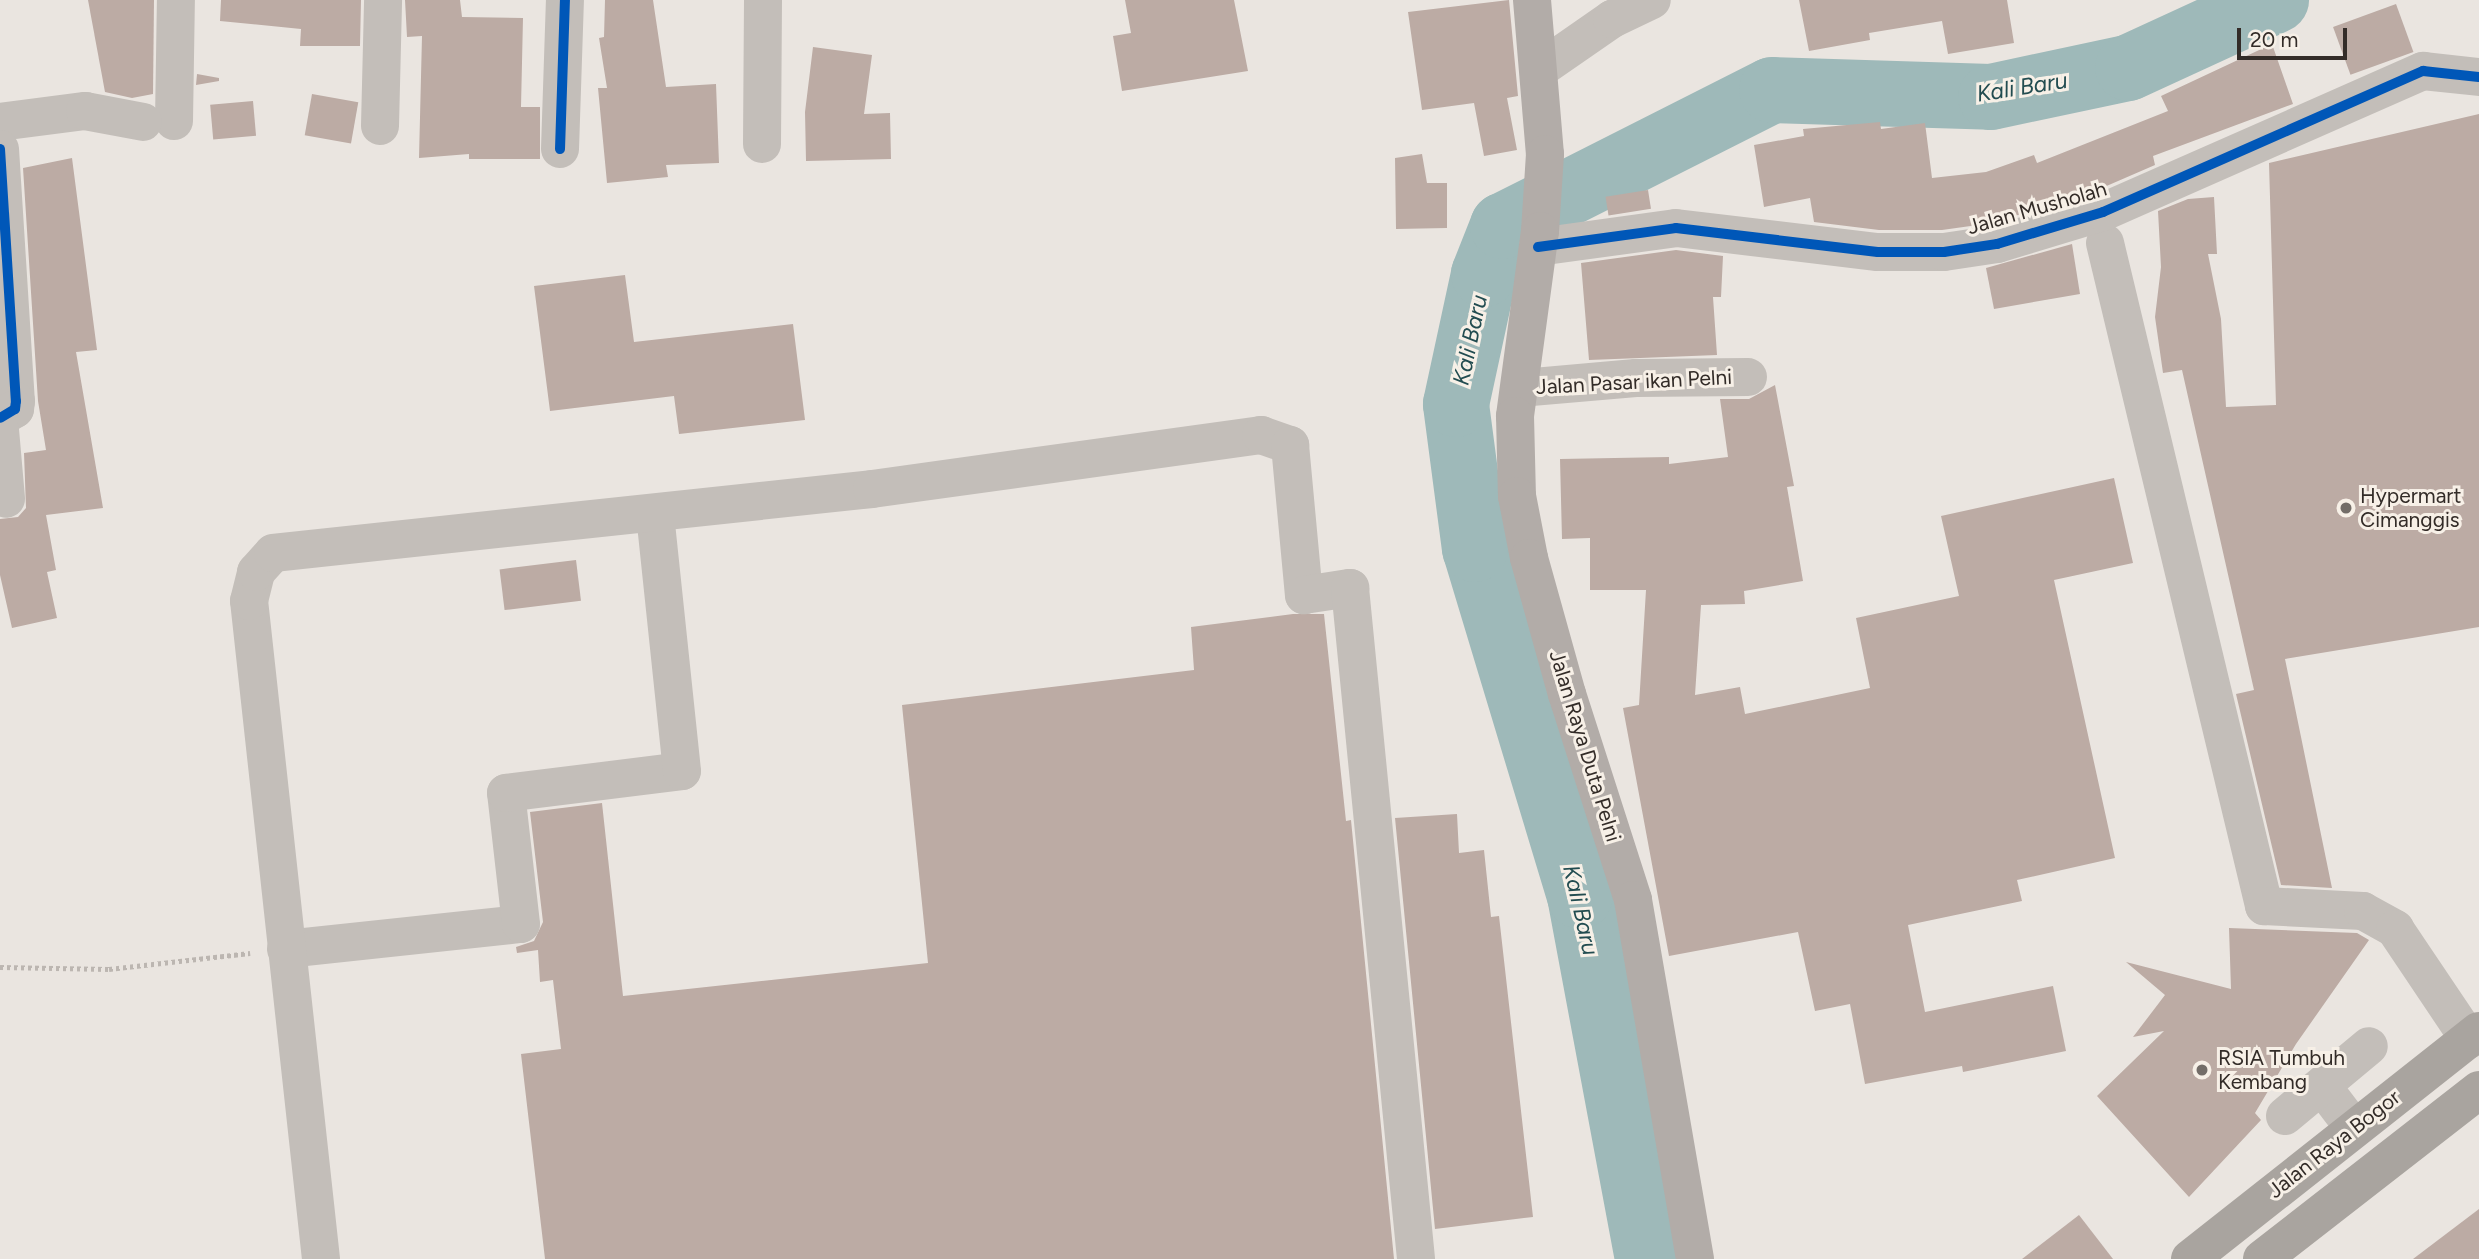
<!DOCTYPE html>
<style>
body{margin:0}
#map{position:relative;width:2479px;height:1259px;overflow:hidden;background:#eae5e0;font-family:Figtree,sans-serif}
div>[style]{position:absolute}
.river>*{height:66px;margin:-33px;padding:0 33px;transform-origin:33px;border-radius:33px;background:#9eb9b9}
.building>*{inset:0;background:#bcaba4;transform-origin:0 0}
.path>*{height:4.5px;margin-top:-2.25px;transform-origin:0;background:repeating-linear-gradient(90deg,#bcb6b1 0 3.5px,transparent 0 7px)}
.minor>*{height:38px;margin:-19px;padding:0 19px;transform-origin:19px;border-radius:19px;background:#c3beb9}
.major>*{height:38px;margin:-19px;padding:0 19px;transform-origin:19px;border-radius:19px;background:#b2aca8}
.highway>*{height:38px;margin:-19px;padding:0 19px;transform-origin:19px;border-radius:19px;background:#a9a49f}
.cycleway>*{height:10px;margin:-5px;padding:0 5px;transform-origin:5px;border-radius:5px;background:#0057b8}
.dots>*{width:19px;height:19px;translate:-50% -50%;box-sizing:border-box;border:4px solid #f7f0e7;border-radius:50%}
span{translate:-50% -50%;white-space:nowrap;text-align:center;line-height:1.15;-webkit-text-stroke:6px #f7f0e7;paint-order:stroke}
.street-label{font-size:21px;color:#332c28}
.poi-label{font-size:21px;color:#332c28}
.left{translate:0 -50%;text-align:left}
.water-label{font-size:23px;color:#224c50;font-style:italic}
.scale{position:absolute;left:2237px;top:28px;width:110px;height:32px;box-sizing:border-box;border:4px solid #332c28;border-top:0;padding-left:9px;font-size:21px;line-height:24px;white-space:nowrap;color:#332c28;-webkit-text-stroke:5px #f7f0e7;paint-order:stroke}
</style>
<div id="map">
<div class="river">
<i style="left:1648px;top:1259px;width:369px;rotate:-100.6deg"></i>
<i style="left:1580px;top:896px;width:363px;rotate:-106.8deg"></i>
<i style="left:1475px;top:549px;width:146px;rotate:-97.5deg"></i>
<i style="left:1456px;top:404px;width:133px;rotate:-77.8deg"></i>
<i style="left:1484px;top:274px;width:52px;rotate:-68.4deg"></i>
<i style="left:1503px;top:226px;width:301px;rotate:-26.8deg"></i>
<i style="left:1772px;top:90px;width:219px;rotate:1.8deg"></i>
<i style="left:1991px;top:97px;width:140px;rotate:-12deg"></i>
<i style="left:2128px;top:68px;width:163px;rotate:-24.7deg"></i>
</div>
<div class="building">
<i style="clip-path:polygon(88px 0,154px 0,153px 94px,132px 98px,105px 92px)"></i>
<i style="clip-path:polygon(221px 0,361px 0,360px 46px,300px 46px,301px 29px,220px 21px)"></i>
<i style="clip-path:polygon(405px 0,460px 0,462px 17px,523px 18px,521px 107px,540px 107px,540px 159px,469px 159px,469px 154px,419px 158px,422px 36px,407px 37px)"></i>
<i style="clip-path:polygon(605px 0,653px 0,666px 87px,716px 84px,719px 163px,666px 165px,668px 177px,607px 183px,598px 88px,607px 88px,599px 38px,604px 37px)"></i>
<i style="clip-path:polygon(1125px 0,1234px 0,1248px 71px,1122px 91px,1113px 36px,1131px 33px)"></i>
<i style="clip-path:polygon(1509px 0,1518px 96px,1507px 98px,1517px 150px,1484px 156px,1474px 103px,1422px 110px,1408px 12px)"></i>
<i style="clip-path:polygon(1799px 0,2007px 0,2014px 43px,1948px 54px,1942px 21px,1869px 33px,1870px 40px,1809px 51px)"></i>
<i style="left:2396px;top:4px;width:51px;height:67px;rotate:70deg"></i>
<i style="clip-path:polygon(2272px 44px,2293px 104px,2153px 156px,2155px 165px,2095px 191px,1992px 223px,1942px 230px,1879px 230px,1814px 222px,1810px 198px,1764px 207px,1754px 145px,1804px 136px,1803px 129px,1880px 122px,1881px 129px,1925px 123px,1932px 178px,1986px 172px,2034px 155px,2037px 163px,2168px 111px,2161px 96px)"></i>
<i style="clip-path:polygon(813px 47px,872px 55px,864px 114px,890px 113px,891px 159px,806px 161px,805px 112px)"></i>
<i style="clip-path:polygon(197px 74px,219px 78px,219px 81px,196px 85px)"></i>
<i style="left:312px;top:94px;width:47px;height:42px;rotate:10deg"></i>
<i style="left:253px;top:101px;width:35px;height:43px;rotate:85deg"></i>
<i style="clip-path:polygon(2479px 114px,2479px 627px,2285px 659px,2332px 888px,2281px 885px,2236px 694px,2254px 690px,2182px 370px,2163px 373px,2155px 317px,2161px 267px,2158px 211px,2188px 199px,2214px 197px,2217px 254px,2208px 254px,2221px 319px,2226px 407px,2276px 405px,2269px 163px)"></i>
<i style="clip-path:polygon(1422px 154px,1427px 183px,1447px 183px,1447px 228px,1396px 229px,1395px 158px)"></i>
<i style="clip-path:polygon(72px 158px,97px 350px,76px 352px,103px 508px,46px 515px,56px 570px,47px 572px,57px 618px,12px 628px,0 575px,0 519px,18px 517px,26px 508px,24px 453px,46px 450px,38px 401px,23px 168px)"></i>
<i style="left:1648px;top:190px;width:19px;height:43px;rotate:81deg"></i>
<i style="clip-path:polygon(2072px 244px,2080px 294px,1994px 309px,1986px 268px)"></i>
<i style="clip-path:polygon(1676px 250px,1723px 256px,1721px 297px,1713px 297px,1717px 355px,1589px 360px,1581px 263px)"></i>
<i style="clip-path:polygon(625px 275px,634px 342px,793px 324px,805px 420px,679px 434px,674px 396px,550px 411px,534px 286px)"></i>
<i style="clip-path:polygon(1775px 385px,1794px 486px,1787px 487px,1803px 581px,1744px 591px,1745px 604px,1701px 605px,1695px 695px,1740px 687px,1745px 714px,1870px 688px,1856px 618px,1959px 596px,1941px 516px,2114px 478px,2133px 563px,2054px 580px,2115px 858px,2017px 880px,2022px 901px,1908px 925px,1925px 1012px,2053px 986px,2066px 1051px,1963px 1072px,1962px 1066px,1865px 1084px,1850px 1004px,1815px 1011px,1798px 932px,1669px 956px,1623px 708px,1639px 705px,1646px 590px,1590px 590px,1590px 538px,1562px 539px,1560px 459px,1669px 457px,1669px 464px,1728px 457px,1720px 399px,1749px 399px)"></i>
<i style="left:576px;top:560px;width:41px;height:77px;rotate:83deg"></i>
<i style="clip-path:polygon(1293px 614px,1324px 614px,1346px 821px,1351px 820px,1394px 1259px,545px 1259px,521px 1054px,561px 1049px,553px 980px,540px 982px,538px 950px,517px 953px,516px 947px,534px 941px,543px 922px,530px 812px,602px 803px,623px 996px,928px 963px,902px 705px,1194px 670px,1191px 627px)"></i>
<i style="clip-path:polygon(1457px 814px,1459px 853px,1484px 850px,1491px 917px,1499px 916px,1533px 1217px,1435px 1229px,1395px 818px)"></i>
<i style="clip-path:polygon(2229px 928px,2357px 933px,2369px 940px,2296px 1044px,2255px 1113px,2261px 1120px,2189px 1197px,2097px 1096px,2164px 1031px,2133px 1037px,2165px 995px,2126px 962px,2231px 989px)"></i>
<i style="clip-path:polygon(2479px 1209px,2479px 1259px,2413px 1259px)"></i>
<i style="clip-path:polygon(2079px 1215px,2113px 1259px,2022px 1259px)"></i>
</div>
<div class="path">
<i style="left:0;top:967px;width:109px;rotate:1.1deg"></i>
<i style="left:109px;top:969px;width:142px;rotate:-6.5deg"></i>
</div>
<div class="minor">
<i style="left:1540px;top:69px;width:88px;rotate:-34.8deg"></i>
<i style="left:1612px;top:19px;width:44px;rotate:-25.4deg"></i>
<i style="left:174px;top:121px;width:121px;rotate:-89.1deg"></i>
<i style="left:0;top:122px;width:86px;rotate:-7.4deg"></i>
<i style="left:85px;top:111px;width:59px;rotate:10.7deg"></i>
<i style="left:380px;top:126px;width:126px;rotate:-88.6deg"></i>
<i style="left:762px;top:144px;width:144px;rotate:-89.6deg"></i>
<i style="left:0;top:149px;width:253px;rotate:86.4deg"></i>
<i style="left:16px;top:401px;width:8px;rotate:97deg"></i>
<i style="left:15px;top:409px;width:17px;rotate:149deg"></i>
<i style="left:560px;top:149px;width:149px;rotate:-88.1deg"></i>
<i style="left:2105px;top:243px;width:682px;rotate:76.51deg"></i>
<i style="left:2264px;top:906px;width:99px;rotate:2.9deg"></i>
<i style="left:2363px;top:911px;width:37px;rotate:29deg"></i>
<i style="left:2395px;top:929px;width:133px;rotate:56.1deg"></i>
<i style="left:1538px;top:247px;width:139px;rotate:-7.8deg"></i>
<i style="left:1676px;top:228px;width:203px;rotate:6.8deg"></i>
<i style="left:1878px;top:252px;width:66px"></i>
<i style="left:1944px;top:252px;width:54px;rotate:-8.6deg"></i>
<i style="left:1997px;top:244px;width:111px;rotate:-16.8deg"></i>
<i style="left:2103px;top:212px;width:350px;rotate:-23.8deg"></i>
<i style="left:2423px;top:71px;width:56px;rotate:6.1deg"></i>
<i style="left:1521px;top:388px;width:115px;rotate:-5deg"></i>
<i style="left:1636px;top:378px;width:112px;rotate:-0.5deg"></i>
<i style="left:0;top:430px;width:69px;rotate:85deg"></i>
<i style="left:286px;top:949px;width:236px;rotate:-6.1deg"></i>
<i style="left:521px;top:924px;width:132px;rotate:-96.5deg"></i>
<i style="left:506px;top:793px;width:177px;rotate:-7.1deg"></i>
<i style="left:682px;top:771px;width:259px;rotate:-96deg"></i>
<i style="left:2322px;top:1086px;width:53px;rotate:52.7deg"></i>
<i style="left:2285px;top:1116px;width:109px;rotate:-39.8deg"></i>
<i style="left:321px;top:1259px;width:662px;rotate:-96.24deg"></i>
<i style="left:249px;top:601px;width:30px;rotate:-76deg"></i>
<i style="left:256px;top:572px;width:25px;rotate:-48deg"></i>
<i style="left:273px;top:553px;width:602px;rotate:-6.1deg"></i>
<i style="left:872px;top:489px;width:393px;rotate:-7.9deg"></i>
<i style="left:1261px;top:435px;width:31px;rotate:19deg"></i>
<i style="left:1290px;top:445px;width:151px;rotate:84.7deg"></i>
<i style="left:1304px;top:595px;width:47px;rotate:-8.7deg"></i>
<i style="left:1350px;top:588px;width:674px;rotate:84.38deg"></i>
</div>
<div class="major">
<i style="left:1532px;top:0;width:155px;rotate:85.2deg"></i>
<i style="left:1545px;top:154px;width:77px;rotate:93.7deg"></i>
<i style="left:1540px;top:231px;width:187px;rotate:97.7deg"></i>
<i style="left:1515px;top:416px;width:80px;rotate:88.6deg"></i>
<i style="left:1517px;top:496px;width:63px;rotate:79deg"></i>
<i style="left:1529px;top:558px;width:141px;rotate:74.4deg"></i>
<i style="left:1567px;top:694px;width:216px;rotate:72.2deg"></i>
<i style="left:1633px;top:900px;width:364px;rotate:80.2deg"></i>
</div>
<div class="highway">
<i style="left:2190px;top:1259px;width:368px;rotate:-38.3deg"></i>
<i style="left:2262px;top:1259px;width:275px;rotate:-37.9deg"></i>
</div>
<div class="cycleway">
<i style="left:0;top:149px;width:253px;rotate:86.4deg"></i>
<i style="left:16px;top:401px;width:8px;rotate:97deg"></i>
<i style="left:15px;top:409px;width:17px;rotate:149deg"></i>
<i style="left:560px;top:149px;width:149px;rotate:-88.1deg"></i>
<i style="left:1538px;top:247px;width:139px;rotate:-7.8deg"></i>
<i style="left:1676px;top:228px;width:203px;rotate:6.8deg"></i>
<i style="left:1878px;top:252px;width:66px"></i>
<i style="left:1944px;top:252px;width:54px;rotate:-8.6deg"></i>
<i style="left:1997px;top:244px;width:111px;rotate:-16.8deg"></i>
<i style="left:2103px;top:212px;width:350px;rotate:-23.8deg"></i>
<i style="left:2423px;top:71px;width:56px;rotate:6.1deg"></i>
</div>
<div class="dots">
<i style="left:2346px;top:508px;background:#736d68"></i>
<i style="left:2202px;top:1070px;background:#736d68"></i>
</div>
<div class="street-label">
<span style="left:2037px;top:208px;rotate:-16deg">Jalan Musholah</span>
<span style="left:1634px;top:382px;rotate:-3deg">Jalan Pasar ikan Pelni</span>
<span style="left:1585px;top:746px;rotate:73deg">Jalan Raya Duta Pelni</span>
<span style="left:2334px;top:1144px;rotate:-38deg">Jalan Raya Bogor</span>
</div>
<div class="poi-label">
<span class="left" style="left:2360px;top:508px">Hypermart<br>Cimanggis</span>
<span class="left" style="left:2218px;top:1070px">RSIA Tumbuh<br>Kembang</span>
</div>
<div class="water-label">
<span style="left:2022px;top:87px;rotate:-9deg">Kali Baru</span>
<span style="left:1470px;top:340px;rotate:-78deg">Kali Baru</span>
<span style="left:1581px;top:910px;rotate:77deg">Kali Baru</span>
</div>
<div class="scale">20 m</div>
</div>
